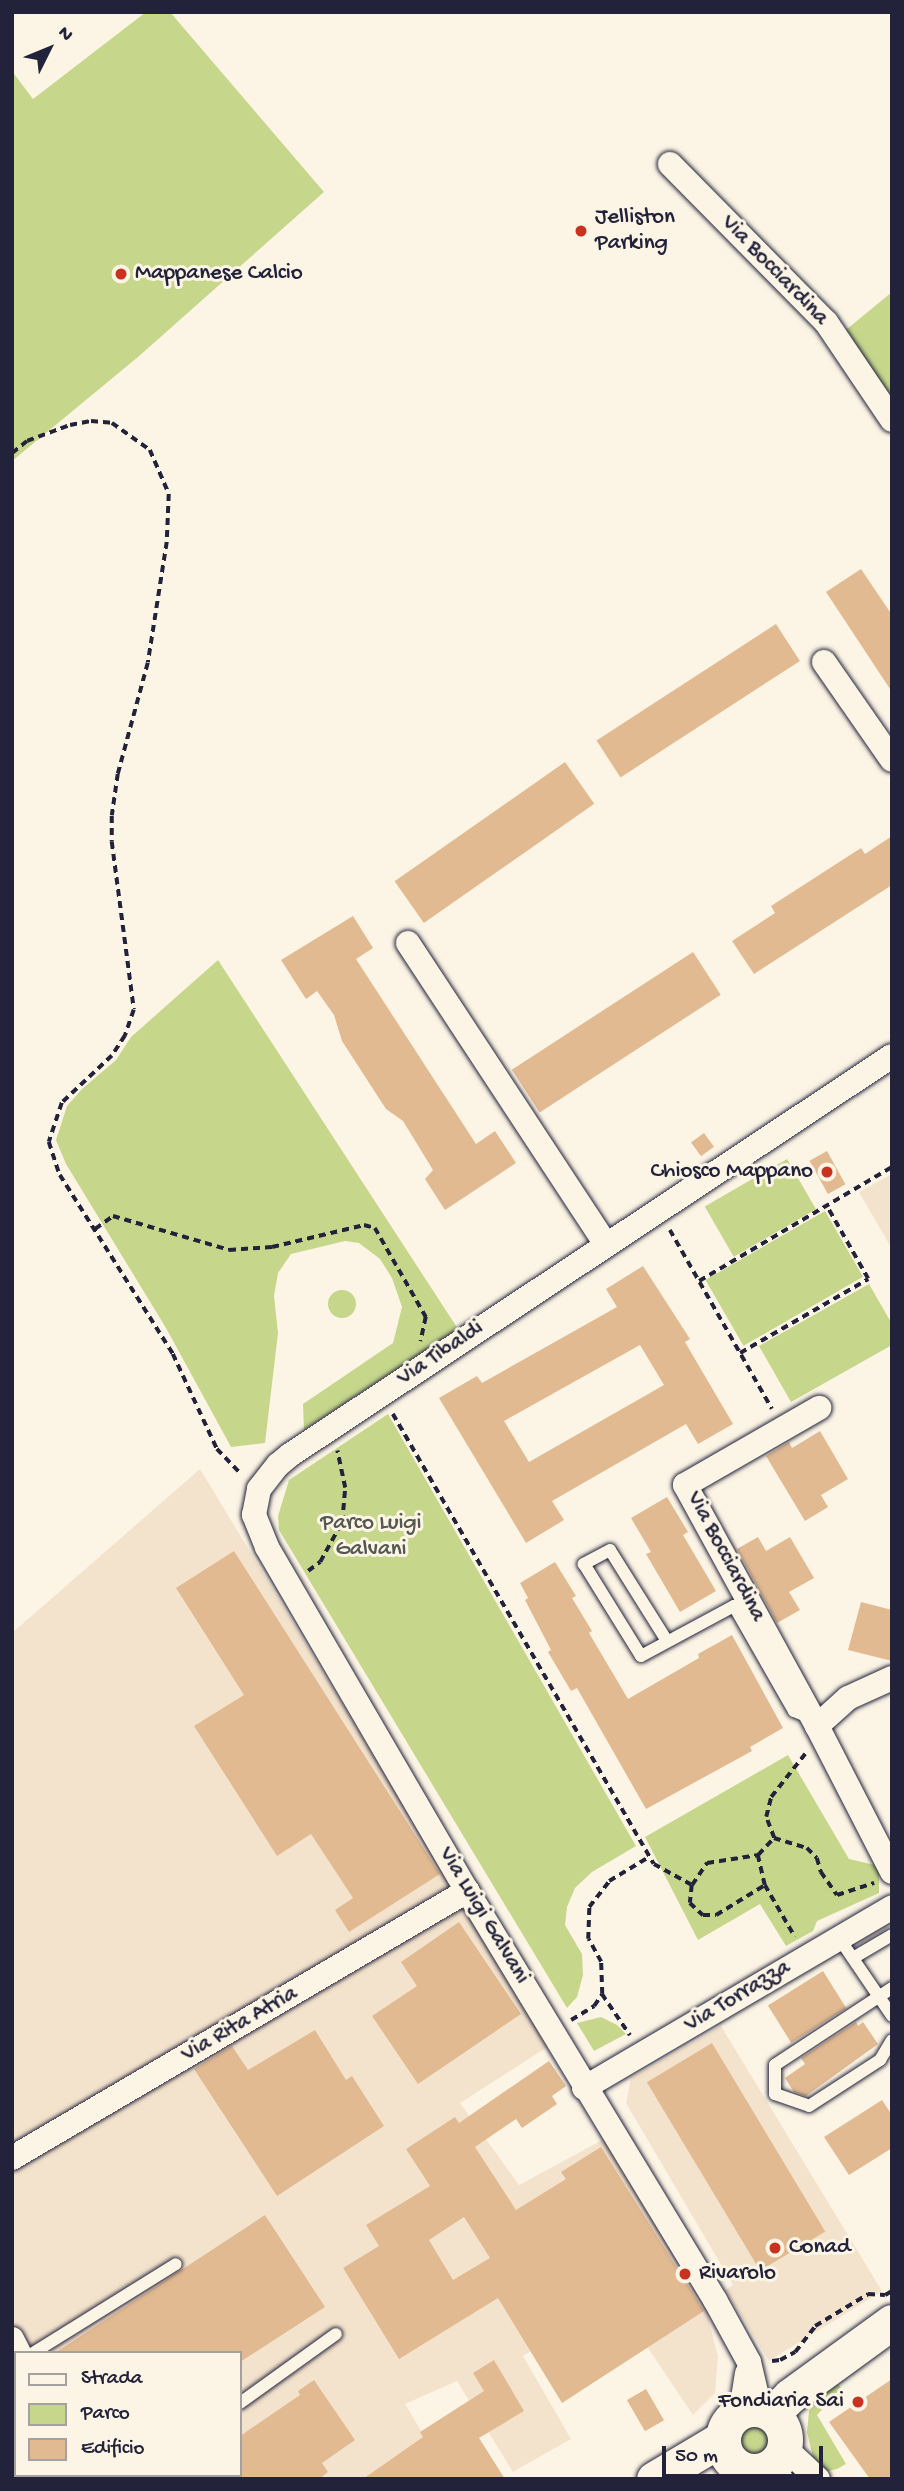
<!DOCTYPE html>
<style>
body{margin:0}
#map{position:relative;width:904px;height:2491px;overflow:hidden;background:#fcf5e5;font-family:"Gochi Hand",sans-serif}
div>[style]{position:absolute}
.built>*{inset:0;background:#f4e3cc}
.green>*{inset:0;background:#c6d78c;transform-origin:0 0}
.round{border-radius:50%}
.building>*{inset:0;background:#e2ba92;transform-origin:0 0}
.path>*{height:3.5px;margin-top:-1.75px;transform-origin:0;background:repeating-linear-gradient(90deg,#22223b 0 7px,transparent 0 12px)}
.roads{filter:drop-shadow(0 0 2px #22223b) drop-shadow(0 0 2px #22223b)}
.lane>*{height:12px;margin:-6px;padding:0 6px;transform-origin:6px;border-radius:6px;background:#fcf5e5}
.street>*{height:24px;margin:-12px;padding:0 12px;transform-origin:12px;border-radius:12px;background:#fcf5e5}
.secondary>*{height:35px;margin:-17.5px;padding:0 17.5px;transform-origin:17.5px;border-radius:17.5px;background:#fcf5e5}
.secondary>.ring{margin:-17.5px;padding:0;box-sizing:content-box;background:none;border:35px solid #fcf5e5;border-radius:50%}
.dots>*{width:19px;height:19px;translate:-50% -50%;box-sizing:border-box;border:4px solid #fcf5e5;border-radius:50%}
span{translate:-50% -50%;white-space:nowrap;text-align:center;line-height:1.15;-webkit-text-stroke:6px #fcf5e5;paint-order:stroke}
.poi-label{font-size:23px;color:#22223b}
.left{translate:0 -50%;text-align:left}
.right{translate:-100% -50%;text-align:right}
.street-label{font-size:23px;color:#22223b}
.park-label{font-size:23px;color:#535853}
.frame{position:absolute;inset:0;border:14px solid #22223b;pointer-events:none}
.legend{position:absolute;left:14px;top:2351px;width:228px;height:126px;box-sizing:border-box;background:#fcf5e5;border:2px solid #a5a1a1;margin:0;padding:9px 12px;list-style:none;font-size:21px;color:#22223b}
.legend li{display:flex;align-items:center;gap:14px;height:35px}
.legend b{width:35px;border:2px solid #a5a1a1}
.north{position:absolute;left:14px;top:14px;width:70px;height:70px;-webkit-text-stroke:5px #fcf5e5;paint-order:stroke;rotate:47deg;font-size:19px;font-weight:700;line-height:28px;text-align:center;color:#22223b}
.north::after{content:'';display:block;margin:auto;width:24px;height:32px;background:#22223b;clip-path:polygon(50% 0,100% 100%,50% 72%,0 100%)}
.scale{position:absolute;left:662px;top:2446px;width:161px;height:32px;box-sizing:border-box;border:4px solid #22223b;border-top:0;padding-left:9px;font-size:21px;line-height:24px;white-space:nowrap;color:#22223b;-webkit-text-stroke:5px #fcf5e5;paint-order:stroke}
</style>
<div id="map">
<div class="built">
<i style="clip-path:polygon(892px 1174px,892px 1249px,859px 1192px)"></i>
<i style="clip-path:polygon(evenodd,200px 1469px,549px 2046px,460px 2103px,519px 2185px,606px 2138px,702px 2295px,718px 2356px,715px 2393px,693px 2415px,615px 2299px,523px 2356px,571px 2439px,513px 2472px,457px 2381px,405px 2404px,450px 2479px,12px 2479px,12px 1633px,200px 1469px,16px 2353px,240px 2353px,240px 2475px,16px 2475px,16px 2353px)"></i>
<i style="clip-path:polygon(721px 2026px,882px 2291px,769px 2361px,726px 2290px,733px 2285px,626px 2103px,631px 2078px)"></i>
</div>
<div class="green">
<i style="clip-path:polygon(146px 12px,170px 12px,324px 192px,138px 357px,12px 461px,12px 71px,33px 99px)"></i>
<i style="clip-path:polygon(892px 292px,892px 406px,841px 334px)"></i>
<i style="clip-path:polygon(218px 960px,458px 1329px,304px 1430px,303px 1404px,393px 1343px,402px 1307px,392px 1278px,380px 1259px,359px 1243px,345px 1241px,291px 1254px,278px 1273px,274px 1296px,278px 1333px,265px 1443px,231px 1447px,166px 1328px,66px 1164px,56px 1140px,67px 1106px,82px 1089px,116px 1060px,131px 1037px)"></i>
<i style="left:787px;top:1159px;width:58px;height:95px;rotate:60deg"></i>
<i style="left:825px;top:1211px;width:76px;height:138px;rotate:60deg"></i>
<i style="clip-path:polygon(869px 1284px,892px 1324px,892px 1345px,791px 1402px,759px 1346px)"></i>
<i class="round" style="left:328px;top:1290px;width:28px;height:28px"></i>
<i style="clip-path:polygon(388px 1414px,636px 1846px,592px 1872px,575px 1888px,567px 1907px,565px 1925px,582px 1954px,583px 1975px,577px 1997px,567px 2008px,279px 1530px,278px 1516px,289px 1480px)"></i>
<i style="clip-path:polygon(788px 1755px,849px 1859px,875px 1865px,879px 1873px,879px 1893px,817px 1921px,813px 1931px,786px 1946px,760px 1904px,698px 1940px,645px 1837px)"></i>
<i style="clip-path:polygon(601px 2017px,617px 2025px,626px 2034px,594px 2051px,577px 2023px)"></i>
<i style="clip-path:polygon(835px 2380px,841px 2388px,817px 2415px,846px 2464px,837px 2469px,824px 2472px,813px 2457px,807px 2432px,809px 2411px)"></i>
<i class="round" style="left:738px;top:2423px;width:34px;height:34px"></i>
</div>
<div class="building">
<i style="clip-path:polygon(861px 569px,892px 615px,892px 692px,826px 592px)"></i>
<i style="left:776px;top:624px;width:44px;height:214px;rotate:57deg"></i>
<i style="left:565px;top:762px;width:51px;height:208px;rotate:55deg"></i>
<i style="clip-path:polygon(892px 836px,892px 885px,754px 974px,732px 941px,775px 913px,771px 906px,861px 848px,865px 854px)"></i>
<i style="clip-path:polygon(353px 916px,373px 948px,356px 959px,476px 1144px,495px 1131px,516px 1163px,445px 1210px,425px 1179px,433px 1170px,403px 1121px,386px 1109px,342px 1041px,334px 1015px,317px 991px,306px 999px,281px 960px)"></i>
<i style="left:693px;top:952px;width:51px;height:216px;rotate:57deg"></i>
<i style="left:704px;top:1133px;width:17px;height:16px;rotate:54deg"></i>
<i style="left:827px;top:1151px;width:38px;height:20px;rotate:61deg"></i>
<i style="clip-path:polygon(evenodd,643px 1266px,690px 1339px,685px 1342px,733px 1424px,698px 1444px,686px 1424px,552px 1501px,564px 1520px,526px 1543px,439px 1398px,477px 1376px,482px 1383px,617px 1307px,606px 1289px,643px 1266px,640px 1345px,664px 1385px,529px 1462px,504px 1421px,640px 1345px)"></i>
<i style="clip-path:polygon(820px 1431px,848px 1479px,821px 1495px,828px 1507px,805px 1521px,766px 1456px,789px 1442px,792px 1448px)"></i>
<i style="clip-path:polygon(667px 1497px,688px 1532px,683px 1535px,716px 1591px,680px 1612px,646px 1554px,651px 1552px,631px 1518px)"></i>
<i style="clip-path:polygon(758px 1537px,766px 1551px,790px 1537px,814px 1578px,789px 1592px,800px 1610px,777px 1623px,737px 1549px)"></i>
<i style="clip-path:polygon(234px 1551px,440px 1874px,349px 1932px,335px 1910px,353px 1898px,311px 1834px,277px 1856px,194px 1726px,244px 1695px,176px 1588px)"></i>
<i style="clip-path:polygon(555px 1562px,576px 1596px,572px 1598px,592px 1631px,589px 1633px,628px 1699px,699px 1658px,698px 1654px,732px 1635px,783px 1728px,750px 1747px,752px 1751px,646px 1809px,577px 1688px,571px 1691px,548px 1652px,551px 1650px,525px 1600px,528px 1598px,520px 1583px)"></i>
<i style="clip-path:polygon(861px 1602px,892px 1610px,892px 1661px,848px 1650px)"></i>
<i style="clip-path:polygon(459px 1922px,521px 2014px,418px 2084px,372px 2016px,417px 1986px,401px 1962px)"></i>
<i style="left:823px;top:1971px;width:44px;height:65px;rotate:58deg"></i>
<i style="clip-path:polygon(856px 2022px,858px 2026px,863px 2022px,878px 2044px,806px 2096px,794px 2092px,785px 2078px,805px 2064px,801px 2058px)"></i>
<i style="clip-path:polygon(315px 2030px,346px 2080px,352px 2076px,384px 2126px,277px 2196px,194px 2069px,232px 2046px,248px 2070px)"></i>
<i style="left:712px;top:2043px;width:220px;height:76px;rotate:59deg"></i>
<i style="clip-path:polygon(evenodd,549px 2061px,566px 2086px,552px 2096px,557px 2104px,522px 2128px,516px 2119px,475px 2147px,516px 2210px,566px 2179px,561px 2172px,601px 2147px,704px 2311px,562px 2403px,498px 2298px,399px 2359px,343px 2268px,379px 2246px,366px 2225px,430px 2186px,406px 2149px,455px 2117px,459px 2123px,549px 2061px,464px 2217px,490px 2258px,453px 2280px,429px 2240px,464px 2217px)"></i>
<i style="clip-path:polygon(882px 2100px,892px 2115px,892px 2148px,849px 2175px,824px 2137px)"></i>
<i style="clip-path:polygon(265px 2215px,325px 2307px,240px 2362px,240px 2353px,55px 2353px)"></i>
<i style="clip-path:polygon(494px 2360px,524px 2411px,479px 2438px,505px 2479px,363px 2479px,423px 2437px,420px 2432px,484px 2391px,473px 2373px)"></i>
<i style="clip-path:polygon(892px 2379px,892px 2479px,870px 2479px,829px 2422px)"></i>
<i style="clip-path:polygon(314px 2380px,355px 2440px,322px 2463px,328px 2472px,319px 2479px,240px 2479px,240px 2436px,300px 2395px,298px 2391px)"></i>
<i style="left:646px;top:2389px;width:36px;height:22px;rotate:60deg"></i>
</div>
<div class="path">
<i style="left:12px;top:453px;width:19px;rotate:-39deg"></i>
<i style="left:27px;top:441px;width:46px;rotate:-20.4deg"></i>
<i style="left:70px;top:425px;width:21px;rotate:-11deg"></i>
<i style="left:91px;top:421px;width:21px;rotate:5deg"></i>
<i style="left:112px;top:423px;width:47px;rotate:35.4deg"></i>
<i style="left:150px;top:450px;width:48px;rotate:66.6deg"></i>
<i style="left:169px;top:494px;width:48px;rotate:92.4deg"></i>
<i style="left:167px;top:542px;width:122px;rotate:98.9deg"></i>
<i style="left:148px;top:663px;width:115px;rotate:105.1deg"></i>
<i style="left:118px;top:774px;width:42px;rotate:98.1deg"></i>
<i style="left:112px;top:816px;width:26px;rotate:90deg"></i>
<i style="left:112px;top:842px;width:169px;rotate:82.5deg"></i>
<i style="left:134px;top:1010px;width:28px;rotate:109deg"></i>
<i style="left:125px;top:1036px;width:24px;rotate:123deg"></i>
<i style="left:112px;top:1056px;width:69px;rotate:136.8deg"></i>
<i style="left:62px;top:1103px;width:41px;rotate:108.4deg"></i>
<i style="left:49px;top:1142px;width:35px;rotate:72deg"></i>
<i style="left:60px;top:1175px;width:212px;rotate:57.7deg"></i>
<i style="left:173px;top:1354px;width:105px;rotate:65.1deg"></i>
<i style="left:217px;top:1449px;width:35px;rotate:46deg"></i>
<i style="left:95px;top:1229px;width:22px;rotate:-36deg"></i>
<i style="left:113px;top:1216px;width:121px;rotate:16.3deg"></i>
<i style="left:229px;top:1250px;width:43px;rotate:-4deg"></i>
<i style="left:272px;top:1247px;width:95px;rotate:-13.4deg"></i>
<i style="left:364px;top:1225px;width:11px;rotate:15deg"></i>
<i style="left:375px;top:1228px;width:103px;rotate:60.2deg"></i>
<i style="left:426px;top:1317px;width:25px;rotate:102deg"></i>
<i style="left:670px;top:1230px;width:206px;rotate:60.3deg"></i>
<i style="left:699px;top:1281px;width:224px;rotate:-30.6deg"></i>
<i style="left:740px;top:1353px;width:148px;rotate:-30deg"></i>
<i style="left:868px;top:1279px;width:85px;rotate:-119.6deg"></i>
<i style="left:393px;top:1414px;width:520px;rotate:59.89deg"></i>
<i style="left:654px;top:1864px;width:43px;rotate:28.9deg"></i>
<i style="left:692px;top:1885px;width:18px;rotate:96deg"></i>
<i style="left:690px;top:1903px;width:18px;rotate:43deg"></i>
<i style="left:703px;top:1915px;width:13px"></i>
<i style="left:716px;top:1915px;width:57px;rotate:-31.5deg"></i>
<i style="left:765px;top:1885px;width:60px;rotate:60deg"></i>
<i style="left:308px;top:1571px;width:15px;rotate:-37deg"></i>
<i style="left:320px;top:1562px;width:46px;rotate:-61.2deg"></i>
<i style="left:342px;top:1522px;width:34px;rotate:-85deg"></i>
<i style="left:345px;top:1488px;width:38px;rotate:-102deg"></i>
<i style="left:774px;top:1838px;width:34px;rotate:17deg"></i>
<i style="left:807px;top:1848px;width:14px;rotate:45deg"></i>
<i style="left:817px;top:1858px;width:15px;rotate:74deg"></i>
<i style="left:821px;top:1872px;width:28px;rotate:55deg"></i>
<i style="left:837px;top:1895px;width:39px;rotate:-18deg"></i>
<i style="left:758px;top:1855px;width:31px;rotate:77deg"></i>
<i style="left:692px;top:1885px;width:27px;rotate:-56deg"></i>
<i style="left:707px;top:1863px;width:52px;rotate:-8.9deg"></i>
<i style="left:758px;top:1855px;width:23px;rotate:-47deg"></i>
<i style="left:774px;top:1838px;width:22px;rotate:-111deg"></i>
<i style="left:766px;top:1817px;width:21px;rotate:-76deg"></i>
<i style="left:771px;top:1797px;width:55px;rotate:-51.7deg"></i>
<i style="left:602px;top:1994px;width:50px;rotate:55.7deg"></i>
<i style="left:571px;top:2020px;width:27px;rotate:-31deg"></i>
<i style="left:594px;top:2006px;width:14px;rotate:-56deg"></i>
<i style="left:602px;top:1994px;width:32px;rotate:-92deg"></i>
<i style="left:601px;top:1962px;width:26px;rotate:-119deg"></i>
<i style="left:588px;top:1939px;width:32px;rotate:-88deg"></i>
<i style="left:589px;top:1907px;width:33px;rotate:-52deg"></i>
<i style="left:609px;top:1881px;width:47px;rotate:-31deg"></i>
<i style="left:772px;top:2361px;width:8px;rotate:-7deg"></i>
<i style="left:780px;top:2360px;width:17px;rotate:-28deg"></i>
<i style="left:795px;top:2352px;width:33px;rotate:-52deg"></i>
<i style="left:815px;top:2326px;width:62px;rotate:-31.1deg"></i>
<i style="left:868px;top:2294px;width:17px;rotate:3deg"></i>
<i style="left:885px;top:2295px;width:8px;rotate:-30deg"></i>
</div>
<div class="roads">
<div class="lane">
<i style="left:667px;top:1641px;width:107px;rotate:-122.1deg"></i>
<i style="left:610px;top:1550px;width:30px;rotate:152deg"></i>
<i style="left:584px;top:1564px;width:108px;rotate:58.2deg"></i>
<i style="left:641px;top:1656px;width:106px;rotate:-28.3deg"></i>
<i style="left:734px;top:1606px;width:121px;rotate:60.3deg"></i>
<i style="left:794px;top:1711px;width:16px;rotate:22deg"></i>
<i style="left:839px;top:1938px;width:94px;rotate:55.8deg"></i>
<i style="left:853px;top:1958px;width:45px;rotate:-30.5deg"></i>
<i style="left:892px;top:1988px;width:140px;rotate:146.7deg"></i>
<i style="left:775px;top:2065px;width:29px;rotate:90deg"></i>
<i style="left:775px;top:2094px;width:36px;rotate:19deg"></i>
<i style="left:809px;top:2106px;width:85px;rotate:-32.9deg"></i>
<i style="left:880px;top:2060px;width:23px;rotate:-59deg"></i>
<i style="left:33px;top:2353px;width:168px;rotate:-31.9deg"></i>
<i style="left:240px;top:2403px;width:118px;rotate:-35.7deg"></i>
<i style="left:129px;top:2479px;width:6px;rotate:-39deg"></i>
</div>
<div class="street">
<i style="left:670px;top:164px;width:222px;rotate:45.4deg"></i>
<i style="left:826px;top:322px;width:118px;rotate:56deg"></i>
<i style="left:824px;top:662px;width:119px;rotate:55.2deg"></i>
<i style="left:408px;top:943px;width:361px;rotate:56.7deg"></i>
<i style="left:892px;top:1678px;width:48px;rotate:155.6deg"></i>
<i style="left:848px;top:1698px;width:42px;rotate:137.9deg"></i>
<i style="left:817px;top:1726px;width:164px;rotate:62.8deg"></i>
<i style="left:817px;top:1726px;width:275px;rotate:-118.7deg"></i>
<i style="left:685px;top:1485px;width:155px;rotate:-29.9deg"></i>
<i style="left:584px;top:2088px;width:357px;rotate:-30.4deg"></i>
<i style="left:12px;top:2158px;width:528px;rotate:-30.4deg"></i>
<i style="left:12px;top:2339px;width:16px;rotate:63deg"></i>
<i style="left:760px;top:2409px;width:48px;rotate:-103.2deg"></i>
<i style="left:749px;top:2362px;width:71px;rotate:-118.7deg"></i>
<i style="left:715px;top:2300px;width:478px;rotate:-121.2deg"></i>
<i style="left:467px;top:1891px;width:398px;rotate:-120.2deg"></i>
<i style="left:267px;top:1547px;width:35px;rotate:-112deg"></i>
<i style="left:254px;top:1515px;width:26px;rotate:-79deg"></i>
<i style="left:259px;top:1489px;width:31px;rotate:-52deg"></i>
<i style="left:278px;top:1465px;width:16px;rotate:-40deg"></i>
<i style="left:290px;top:1455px;width:722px;rotate:-33.54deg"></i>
<i style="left:741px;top:2411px;width:38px;rotate:-81deg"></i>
<i style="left:785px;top:2448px;width:45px;rotate:43.2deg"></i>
<i style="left:766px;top:2469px;width:18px;rotate:34deg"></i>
<i style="left:82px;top:2475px;width:4px;rotate:63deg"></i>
</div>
<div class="secondary">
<i class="ring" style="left:723px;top:2409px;width:27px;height:27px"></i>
<i style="left:772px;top:2414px;width:25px;rotate:-45deg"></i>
<i style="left:790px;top:2396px;width:126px;rotate:-36deg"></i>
<i style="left:654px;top:2479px;width:80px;rotate:-30.7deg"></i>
</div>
</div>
<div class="dots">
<i style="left:581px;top:231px;background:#c8321e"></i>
<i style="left:121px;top:274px;background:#c8321e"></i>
<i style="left:827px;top:1172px;background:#c8321e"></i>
<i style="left:775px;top:2248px;background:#c8321e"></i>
<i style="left:685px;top:2274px;background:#c8321e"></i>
<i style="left:858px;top:2402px;background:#c8321e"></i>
</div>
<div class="poi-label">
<span class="left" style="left:595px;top:231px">Jelliston<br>Parking</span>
<span class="left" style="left:135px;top:274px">Mappanese Calcio</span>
<span class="right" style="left:813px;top:1172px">Chiosco Mappano</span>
<span class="left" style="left:789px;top:2248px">Conad</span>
<span class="left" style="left:699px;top:2274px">Rivarolo</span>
<span class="right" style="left:844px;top:2402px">Fondiaria Sai</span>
</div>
<div class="street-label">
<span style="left:774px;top:271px;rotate:46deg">Via Bocciardina</span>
<span style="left:441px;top:1354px;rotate:-34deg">Via Tibaldi</span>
<span style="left:725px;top:1557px;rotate:62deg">Via Bocciardina</span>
<span style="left:483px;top:1916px;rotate:59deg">Via Luigi Galvani</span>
<span style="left:738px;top:1997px;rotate:-31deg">Via Torrazza</span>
<span style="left:240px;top:2025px;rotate:-30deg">Via Rita Atria</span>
</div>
<div class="park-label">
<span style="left:371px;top:1537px">Parco Luigi<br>Galvani</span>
</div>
<div class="frame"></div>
<ul class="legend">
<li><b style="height:9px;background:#fcf5e5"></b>Strada</li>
<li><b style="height:19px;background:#c6d78c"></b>Parco</li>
<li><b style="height:19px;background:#e2ba92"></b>Edificio</li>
</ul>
<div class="north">N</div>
<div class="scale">50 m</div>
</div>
